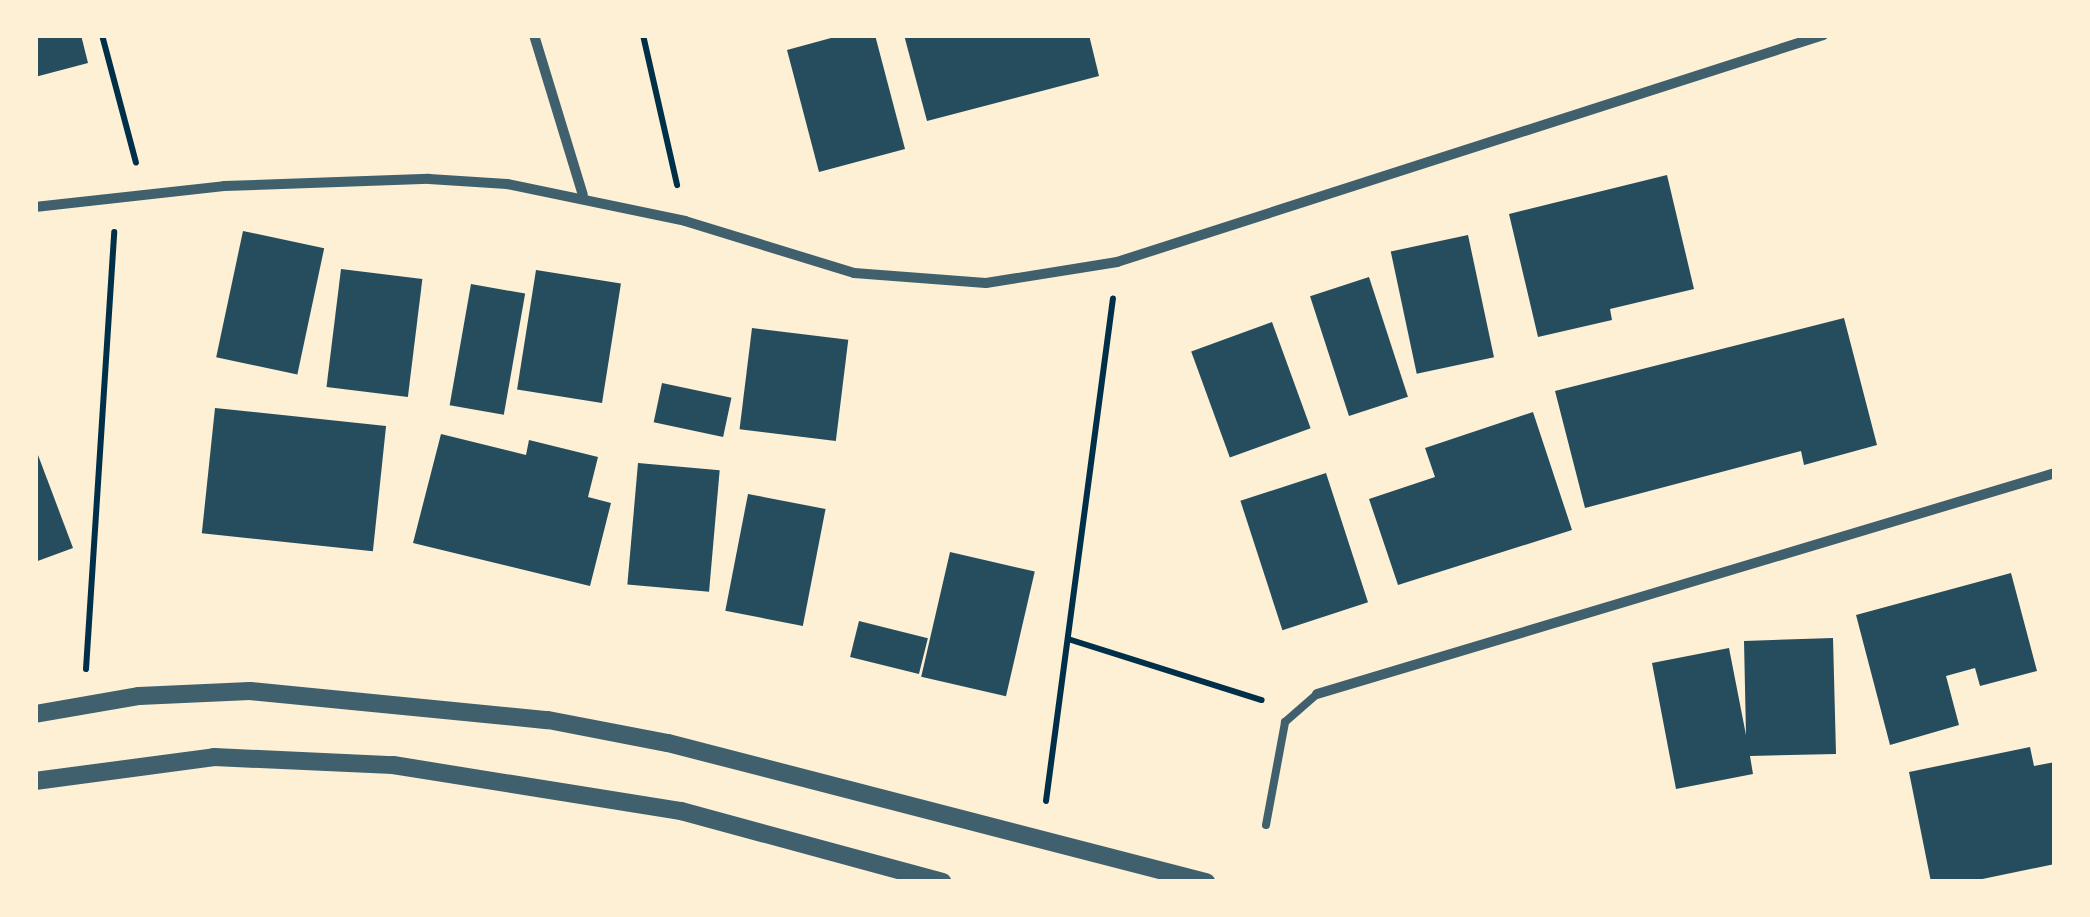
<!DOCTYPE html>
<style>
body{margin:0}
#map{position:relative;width:2090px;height:917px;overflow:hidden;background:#fdf0d5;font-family:Commissioner,sans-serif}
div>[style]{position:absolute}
.building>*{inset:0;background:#264d5e;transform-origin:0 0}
.path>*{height:6px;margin:-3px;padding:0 3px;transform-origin:3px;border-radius:3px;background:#003049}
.service>*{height:8px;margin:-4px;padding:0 4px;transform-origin:4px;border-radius:4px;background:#3f606c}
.minor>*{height:10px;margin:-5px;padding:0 5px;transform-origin:5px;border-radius:5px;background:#3f606c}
.tertiary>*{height:18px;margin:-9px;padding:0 9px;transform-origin:9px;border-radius:9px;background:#3f606c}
span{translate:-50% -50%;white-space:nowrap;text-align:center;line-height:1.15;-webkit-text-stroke:9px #fdf0d5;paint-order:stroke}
.frame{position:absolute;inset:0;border:38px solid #fdf0d5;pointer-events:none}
</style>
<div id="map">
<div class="building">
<i style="clip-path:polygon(35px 35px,81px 35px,88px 63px,35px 77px)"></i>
<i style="clip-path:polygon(842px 35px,875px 35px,905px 149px,819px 172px,787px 50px)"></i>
<i style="clip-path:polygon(904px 35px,1089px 35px,1099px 76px,927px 121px)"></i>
<i style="clip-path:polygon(1667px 175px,1694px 289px,1610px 309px,1612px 320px,1538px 337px,1509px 214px)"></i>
<i style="left:243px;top:231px;width:83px;height:129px;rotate:12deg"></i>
<i style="left:1468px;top:235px;width:125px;height:79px;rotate:78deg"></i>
<i style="left:341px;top:269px;width:82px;height:119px;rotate:7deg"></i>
<i style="left:536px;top:270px;width:86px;height:121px;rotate:9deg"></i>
<i style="left:1369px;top:277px;width:126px;height:62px;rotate:72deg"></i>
<i style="left:471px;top:284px;width:55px;height:123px;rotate:10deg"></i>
<i style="clip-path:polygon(1844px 318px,1877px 445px,1804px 465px,1801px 451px,1585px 508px,1555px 391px)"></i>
<i style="left:1272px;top:322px;width:113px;height:86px;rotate:70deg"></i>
<i style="left:752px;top:328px;width:97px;height:102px;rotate:7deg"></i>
<i style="left:662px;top:383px;width:71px;height:40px;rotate:12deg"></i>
<i style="left:215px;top:408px;width:172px;height:126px;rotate:6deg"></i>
<i style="clip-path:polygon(1533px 412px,1572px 530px,1398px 585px,1369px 499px,1435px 477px,1425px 448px)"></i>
<i style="clip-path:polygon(441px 434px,526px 455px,529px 440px,598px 457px,588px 497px,611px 503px,590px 586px,413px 543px)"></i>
<i style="clip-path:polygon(35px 447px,73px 548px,35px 562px)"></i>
<i style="left:638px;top:463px;width:82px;height:122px;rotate:5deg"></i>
<i style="left:1326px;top:473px;width:136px;height:90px;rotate:72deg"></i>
<i style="left:748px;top:494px;width:79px;height:119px;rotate:11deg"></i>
<i style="left:950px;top:552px;width:87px;height:128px;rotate:13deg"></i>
<i style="clip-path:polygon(2011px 573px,2037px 671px,1980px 686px,1975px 668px,1946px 676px,1959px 725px,1890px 745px,1856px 615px)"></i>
<i style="left:859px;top:621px;width:71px;height:37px;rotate:14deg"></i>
<i style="clip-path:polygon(1833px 638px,1836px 754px,1750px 756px,1753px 774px,1676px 789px,1652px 663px,1729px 648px,1746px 735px,1744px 641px)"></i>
<i style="clip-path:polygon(2030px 747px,2034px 766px,2055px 762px,2055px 864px,1968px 882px,1931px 882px,1909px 772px)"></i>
</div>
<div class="path">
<i style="left:102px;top:35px;width:132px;rotate:75.1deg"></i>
<i style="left:643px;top:35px;width:154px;rotate:77.2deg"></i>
<i style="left:1068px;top:639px;width:203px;rotate:17.5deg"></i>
<i style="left:86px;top:669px;width:438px;rotate:-86.3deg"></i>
<i style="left:1046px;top:801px;width:507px;rotate:-82.41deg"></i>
</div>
<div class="service">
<i style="left:1266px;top:825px;width:105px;rotate:-79.5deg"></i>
<i style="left:1285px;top:722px;width:43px;rotate:-41.2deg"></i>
</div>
<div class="minor">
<i style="left:534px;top:35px;width:167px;rotate:73deg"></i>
<i style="left:35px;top:207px;width:190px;rotate:-6.3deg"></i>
<i style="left:224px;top:186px;width:205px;rotate:-2deg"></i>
<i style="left:429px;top:179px;width:78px;rotate:3.7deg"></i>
<i style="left:507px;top:184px;width:182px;rotate:11.7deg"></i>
<i style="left:685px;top:221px;width:177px;rotate:17.1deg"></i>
<i style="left:854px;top:273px;width:132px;rotate:4.3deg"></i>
<i style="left:986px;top:283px;width:133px;rotate:-9.1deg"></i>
<i style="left:1117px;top:262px;width:742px;rotate:-17.82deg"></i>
<i style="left:1317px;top:694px;width:770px;rotate:-16.67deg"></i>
</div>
<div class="tertiary">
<i style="left:35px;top:714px;width:106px;rotate:-9.8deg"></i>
<i style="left:139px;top:696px;width:111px;rotate:-2.6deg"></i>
<i style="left:250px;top:691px;width:299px;rotate:5.6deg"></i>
<i style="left:548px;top:720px;width:122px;rotate:10.9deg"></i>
<i style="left:668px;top:743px;width:556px;rotate:14.49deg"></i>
<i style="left:35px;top:781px;width:181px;rotate:-7.6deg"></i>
<i style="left:214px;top:757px;width:179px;rotate:2.6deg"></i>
<i style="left:393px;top:765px;width:292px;rotate:9.1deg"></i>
<i style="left:681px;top:811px;width:271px;rotate:15.2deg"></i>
</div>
<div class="frame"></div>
</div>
